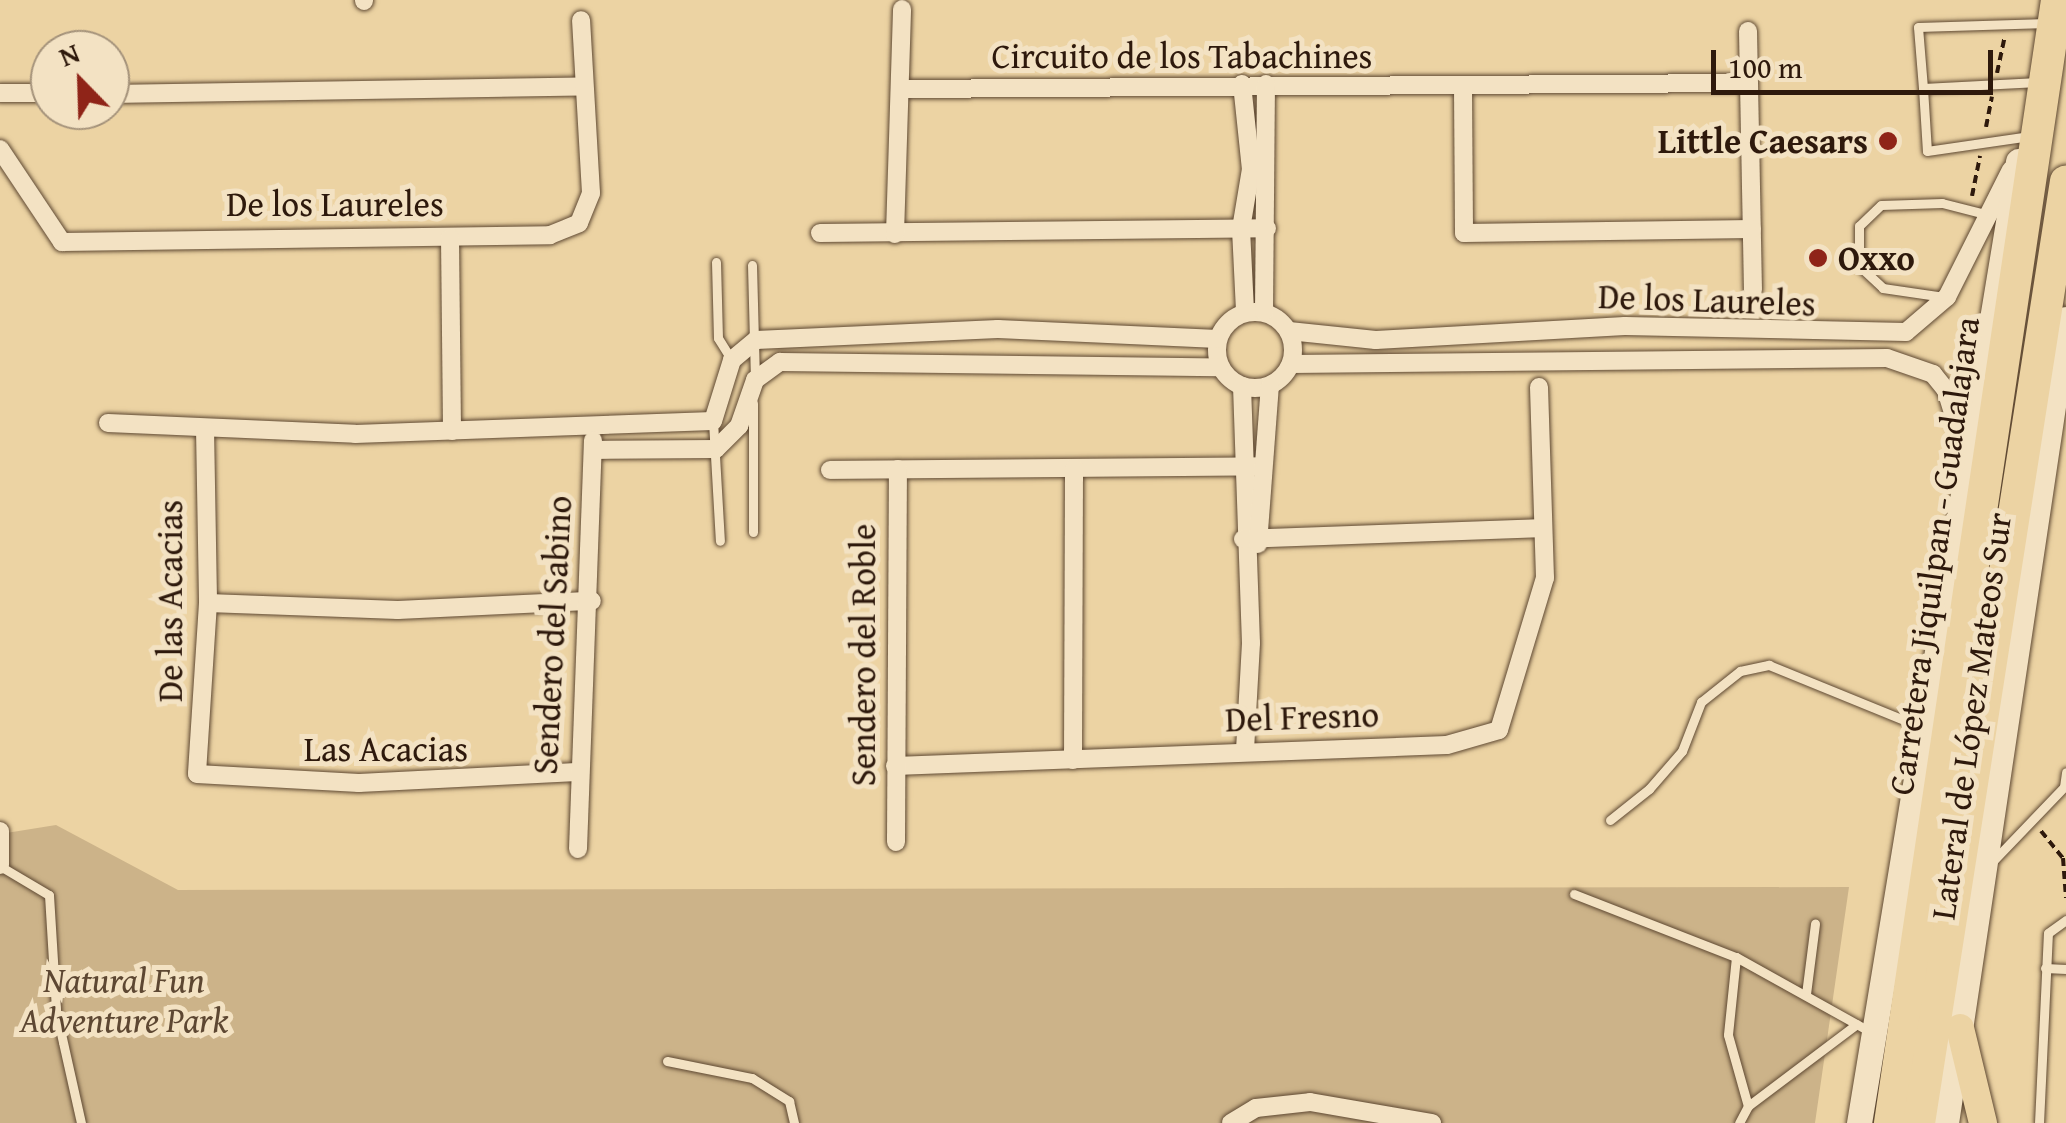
<!DOCTYPE html>
<meta charset="utf-8">
<style>
body{margin:0}
#map{position:relative;width:2066px;height:1123px;overflow:hidden;background:#ecd3a3;font-family:"Gentium Book Plus",serif}
div>[style]{position:absolute}
.green>*{inset:0;background:#ccb389}
.path>*{height:4px;margin-top:-2px;transform-origin:0;background:repeating-linear-gradient(90deg,#2e190c 0 8px,transparent 0 13px)}
.roads{filter:drop-shadow(0 0 2px #5e4832) drop-shadow(0 0 2px #5e4832)}
.lane>*{height:9px;margin:-4.5px;padding:0 4.5px;transform-origin:4.5px;border-radius:4.5px;background:#f3e2c3}
.street>*{height:18px;margin:-9px;padding:0 9px;transform-origin:9px;border-radius:9px;background:#f3e2c3}
.street>.ring{margin:-9px;padding:0;box-sizing:content-box;background:none;border:18px solid #f3e2c3;border-radius:50%}
.secondary>*{height:25px;margin:-12.5px;padding:0 12.5px;transform-origin:12.5px;border-radius:12.5px;background:#f3e2c3}
.primary>*{height:28px;margin:-14px;padding:0 14px;transform-origin:14px;border-radius:14px;background:#ecd3a3}
.highway>*{height:32px;margin:-16px;padding:0 16px;transform-origin:16px;border-radius:16px;background:#ecd3a3}
.dots>*{width:28px;height:28px;translate:-50% -50%;box-sizing:border-box;border:5px solid #f3e2c3;border-radius:50%}
span{translate:-50% -50%;white-space:nowrap;text-align:center;line-height:1.15;-webkit-text-stroke:10px #f3e2c3;paint-order:stroke}
.street-label{font-size:35px;color:#2e190c}
.poi-label{font-size:35px;color:#2e190c;font-weight:700}
.right{translate:-100% -50%;text-align:right}
.left{translate:0 -50%;text-align:left}
.park-label{font-size:35px;color:#5d4732;font-style:italic}
.north{position:absolute;left:30px;top:30px;width:100px;height:100px;box-sizing:border-box;background:#f3e2c3;border:2px solid #a4927a;border-radius:50%;rotate:337deg;font-size:28px;font-weight:700;line-height:40px;text-align:center;color:#2e190c}
.north::after{content:'';display:block;margin:auto;width:35px;height:45px;background:#8f2418;clip-path:polygon(50% 0,100% 100%,50% 72%,0 100%)}
.scale{position:absolute;left:1711px;top:50px;width:282px;height:45px;box-sizing:border-box;border:5px solid #2e190c;border-top:0;padding-left:12px;font-size:30px;line-height:35px;white-space:nowrap;color:#2e190c;-webkit-text-stroke:8px #f3e2c3;paint-order:stroke}
</style>
<div id="map">
<div class="green">
<i style="clip-path:polygon(56px 825px,178px 890px,1849px 887px,1815px 1123px,0 1123px,0 834px)"></i>
</div>
<div class="path">
<i style="left:1997px;top:73px;width:35px;rotate:-78deg"></i>
<i style="left:1986px;top:127px;width:31px;rotate:-79deg"></i>
<i style="left:1972px;top:196px;width:41px;rotate:-78.7deg"></i>
<i style="left:2041px;top:831px;width:35px;rotate:51deg"></i>
<i style="left:2063px;top:858px;width:40px;rotate:85.7deg"></i>
</div>
<div class="roads">
<div class="lane">
<i style="left:2038px;top:82px;width:115px;rotate:177deg"></i>
<i style="left:1923px;top:88px;width:61px;rotate:-94.7deg"></i>
<i style="left:1918px;top:27px;width:129px;rotate:-1.8deg"></i>
<i style="left:1923px;top:88px;width:63px;rotate:86.4deg"></i>
<i style="left:1927px;top:151px;width:97px;rotate:-8.3deg"></i>
<i style="left:716px;top:262px;width:76px;rotate:88.5deg"></i>
<i style="left:718px;top:338px;width:26px;rotate:58deg"></i>
<i style="left:752px;top:265px;width:112px;rotate:88.5deg"></i>
<i style="left:1944px;top:297px;width:62px;rotate:-171.6deg"></i>
<i style="left:1883px;top:288px;width:33px;rotate:-137deg"></i>
<i style="left:1859px;top:266px;width:40px;rotate:-90deg"></i>
<i style="left:1859px;top:226px;width:30px;rotate:-44deg"></i>
<i style="left:1881px;top:205px;width:61px;rotate:-1.9deg"></i>
<i style="left:1942px;top:203px;width:49px;rotate:14.3deg"></i>
<i style="left:713px;top:421px;width:120px;rotate:86.7deg"></i>
<i style="left:753px;top:532px;width:129px;rotate:-90deg"></i>
<i style="left:1610px;top:820px;width:50px;rotate:-38.5deg"></i>
<i style="left:1649px;top:789px;width:50px;rotate:-49deg"></i>
<i style="left:1682px;top:751px;width:53px;rotate:-68.8deg"></i>
<i style="left:1701px;top:702px;width:50px;rotate:-38.5deg"></i>
<i style="left:1740px;top:671px;width:30px;rotate:-12deg"></i>
<i style="left:1769px;top:665px;width:164px;rotate:22.2deg"></i>
<i style="left:1993px;top:861px;width:103px;rotate:-46.2deg"></i>
<i style="left:2064px;top:787px;width:15px;rotate:-82deg"></i>
<i style="left:0;top:866px;width:57px;rotate:30.6deg"></i>
<i style="left:49px;top:895px;width:116px;rotate:86.5deg"></i>
<i style="left:56px;top:1011px;width:115px;rotate:77.4deg"></i>
<i style="left:1574px;top:894px;width:174px;rotate:21.3deg"></i>
<i style="left:1736px;top:957px;width:154px;rotate:29.1deg"></i>
<i style="left:1736px;top:957px;width:78px;rotate:95.9deg"></i>
<i style="left:1728px;top:1035px;width:74px;rotate:74.3deg"></i>
<i style="left:2045px;top:968px;width:21px;rotate:3deg"></i>
<i style="left:1806px;top:994px;width:71px;rotate:-82.7deg"></i>
<i style="left:667px;top:1061px;width:87px;rotate:11.3deg"></i>
<i style="left:752px;top:1078px;width:44px;rotate:31.9deg"></i>
<i style="left:789px;top:1101px;width:23px;rotate:77deg"></i>
<i style="left:1739px;top:1123px;width:19px;rotate:-62deg"></i>
<i style="left:1748px;top:1106px;width:136px;rotate:-37deg"></i>
<i style="left:2039px;top:1123px;width:190px;rotate:-87.3deg"></i>
<i style="left:2048px;top:933px;width:22px;rotate:-36deg"></i>
</div>
<div class="street">
<i style="left:364px;top:0;width:1px;rotate:90deg"></i>
<i style="left:1748px;top:31px;width:259px;rotate:88.9deg"></i>
<i style="left:1242px;top:84px;width:85px;rotate:84deg"></i>
<i style="left:1251px;top:169px;width:61px;rotate:99.5deg"></i>
<i style="left:1241px;top:229px;width:83px;rotate:87.2deg"></i>
<i style="left:1463px;top:88px;width:145px;rotate:89.6deg"></i>
<i style="left:1464px;top:233px;width:288px;rotate:-0.8deg"></i>
<i style="left:901px;top:89px;width:847px;rotate:-0.41deg"></i>
<i style="left:0;top:93px;width:50px"></i>
<i style="left:110px;top:94px;width:471px;rotate:-0.9deg"></i>
<i style="left:0;top:149px;width:112px;rotate:56.3deg"></i>
<i style="left:62px;top:242px;width:488px;rotate:-0.8deg"></i>
<i style="left:550px;top:235px;width:31px;rotate:-22deg"></i>
<i style="left:579px;top:223px;width:32px;rotate:-68deg"></i>
<i style="left:591px;top:193px;width:173px;rotate:-93.3deg"></i>
<i style="left:820px;top:233px;width:447px;rotate:-0.6deg"></i>
<i style="left:895px;top:234px;width:225px;rotate:-88.2deg"></i>
<i style="left:450px;top:238px;width:193px;rotate:89.4deg"></i>
<i class="ring" style="left:1217px;top:312px;width:58px;height:58px"></i>
<i style="left:1264px;top:312px;width:228px;rotate:-89.5deg"></i>
<i style="left:1289px;top:331px;width:87px;rotate:5.9deg"></i>
<i style="left:1376px;top:340px;width:249px;rotate:-3.2deg"></i>
<i style="left:1625px;top:326px;width:281px;rotate:1.2deg"></i>
<i style="left:1906px;top:332px;width:54px;rotate:-40.5deg"></i>
<i style="left:1947px;top:297px;width:142px;rotate:-63.3deg"></i>
<i style="left:1291px;top:364px;width:596px;rotate:-0.58deg"></i>
<i style="left:1887px;top:358px;width:49px;rotate:19.2deg"></i>
<i style="left:1933px;top:374px;width:21px;rotate:51deg"></i>
<i style="left:1946px;top:390px;width:68px;rotate:72.9deg"></i>
<i style="left:1242px;top:386px;width:257px;rotate:88deg"></i>
<i style="left:1251px;top:643px;width:107px;rotate:93.2deg"></i>
<i style="left:108px;top:423px;width:247px;rotate:2.5deg"></i>
<i style="left:355px;top:434px;width:358px;rotate:-2.1deg"></i>
<i style="left:713px;top:421px;width:64px;rotate:-72.7deg"></i>
<i style="left:732px;top:360px;width:31px;rotate:-40deg"></i>
<i style="left:756px;top:340px;width:242px;rotate:-2.6deg"></i>
<i style="left:998px;top:329px;width:220px;rotate:2.6deg"></i>
<i style="left:205px;top:428px;width:175px;rotate:89deg"></i>
<i style="left:208px;top:603px;width:171px;rotate:93.7deg"></i>
<i style="left:197px;top:774px;width:162px;rotate:3.2deg"></i>
<i style="left:359px;top:783px;width:218px;rotate:-2.9deg"></i>
<i style="left:593px;top:450px;width:123px;rotate:-0.5deg"></i>
<i style="left:716px;top:449px;width:33px;rotate:-45deg"></i>
<i style="left:739px;top:426px;width:49px;rotate:-70.8deg"></i>
<i style="left:755px;top:380px;width:31px;rotate:-36deg"></i>
<i style="left:780px;top:362px;width:440px;rotate:0.7deg"></i>
<i style="left:830px;top:470px;width:433px;rotate:-0.5deg"></i>
<i style="left:1243px;top:539px;width:300px;rotate:-2.1deg"></i>
<i style="left:1258px;top:544px;width:159px;rotate:-85.7deg"></i>
<i style="left:208px;top:603px;width:190px;rotate:2.1deg"></i>
<i style="left:398px;top:610px;width:194px;rotate:-2.7deg"></i>
<i style="left:1073px;top:760px;width:292px;rotate:-89.8deg"></i>
<i style="left:895px;top:766px;width:552px;rotate:-2.18deg"></i>
<i style="left:1447px;top:745px;width:54px;rotate:-16.1deg"></i>
<i style="left:1499px;top:730px;width:159px;rotate:-73.2deg"></i>
<i style="left:1545px;top:578px;width:191px;rotate:-91.8deg"></i>
<i style="left:0;top:831px;width:34px;rotate:90deg"></i>
<i style="left:896px;top:842px;width:373px;rotate:-89.7deg"></i>
<i style="left:578px;top:849px;width:409px;rotate:-87.9deg"></i>
<i style="left:1231px;top:1123px;width:29px;rotate:-31deg"></i>
<i style="left:1256px;top:1108px;width:54px;rotate:-6.3deg"></i>
<i style="left:1310px;top:1102px;width:124px;rotate:9.8deg"></i>
</div>
<div class="secondary">
<i style="left:1859px;top:1123px;width:975px;rotate:-80.61deg"></i>
<i style="left:1946px;top:1123px;width:813px;rotate:-81.51deg"></i>
</div>
<div class="primary">
<i style="left:1960px;top:1028px;width:98px;rotate:76.4deg"></i>
</div>
<div class="highway">
<i style="left:1890px;top:1123px;width:1135px;rotate:-81.54deg"></i>
<i style="left:1919px;top:1123px;width:953px;rotate:-81.13deg"></i>
</div>
</div>
<div class="dots">
<i style="left:1888px;top:141px;background:#8f2418"></i>
<i style="left:1818px;top:258px;background:#8f2418"></i>
</div>
<div class="street-label">
<span style="left:1182px;top:56px">Circuito de los Tabachines</span>
<span style="left:335px;top:204px">De los Laureles</span>
<span style="left:1707px;top:300px;rotate:2deg">De los Laureles</span>
<span style="left:1934px;top:556px;rotate:-82deg">Carretera Jiquilpan - Guadalajara</span>
<span style="left:170px;top:601px;rotate:-90deg">De las Acacias</span>
<span style="left:552px;top:635px;rotate:-87deg">Sendero del Sabino</span>
<span style="left:863px;top:655px;rotate:-90deg">Sendero del Roble</span>
<span style="left:1971px;top:716px;rotate:-82deg">Lateral de López Mateos Sur</span>
<span style="left:1302px;top:717px;rotate:-2deg">Del Fresno</span>
<span style="left:386px;top:749px">Las Acacias</span>
</div>
<div class="poi-label">
<span class="right" style="left:1868px;top:141px">Little Caesars</span>
<span class="left" style="left:1838px;top:258px">Oxxo</span>
</div>
<div class="park-label">
<span style="left:124px;top:1000px">Natural Fun<br>Adventure Park</span>
</div>
<div class="north">N</div>
<div class="scale">100 m</div>
</div>
